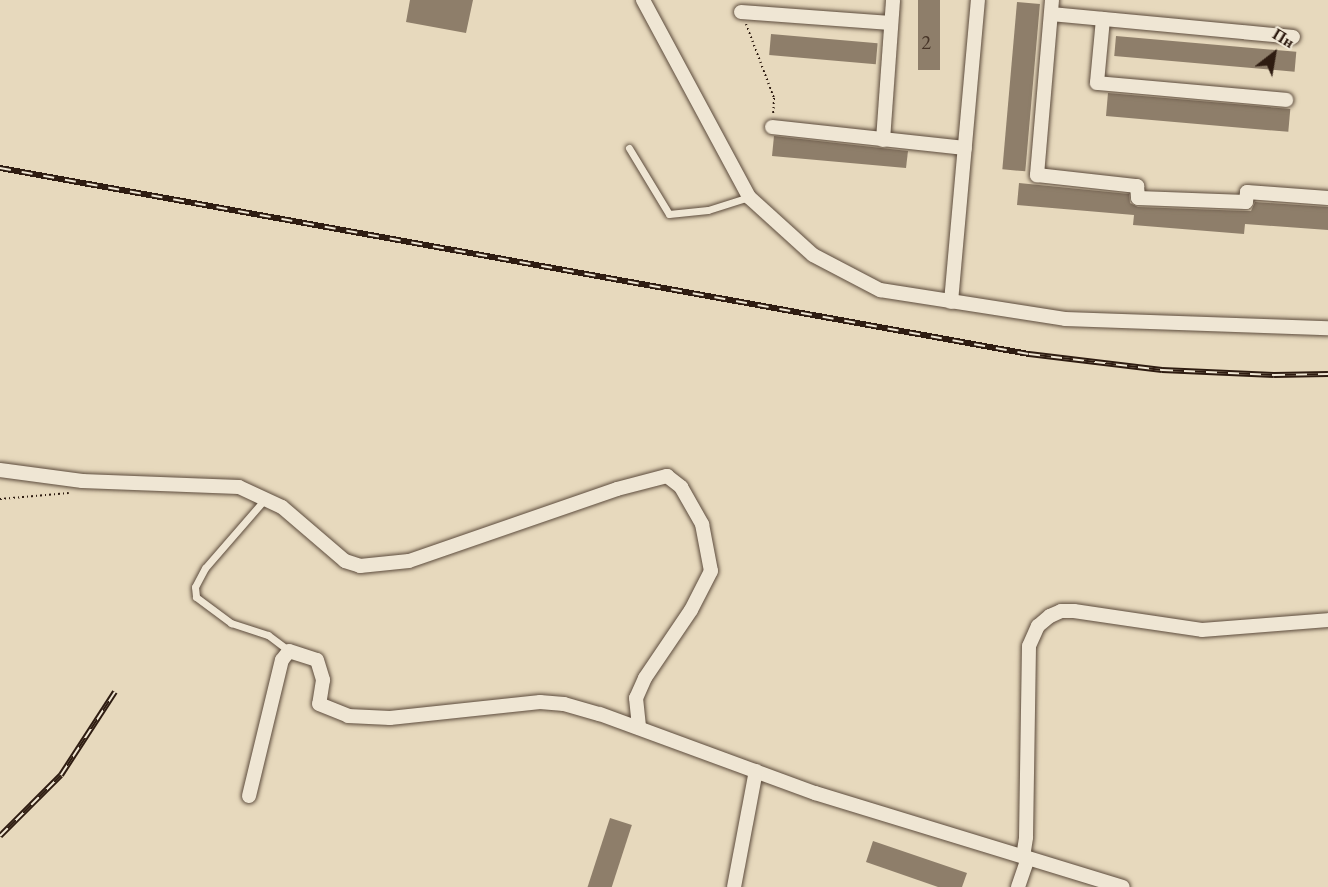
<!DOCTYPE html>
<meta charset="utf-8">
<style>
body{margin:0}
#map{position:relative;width:1328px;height:887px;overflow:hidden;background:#e7d9bd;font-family:"EB Garamond",serif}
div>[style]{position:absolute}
.building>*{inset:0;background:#8e7e6a;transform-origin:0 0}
.path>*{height:2px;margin-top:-1px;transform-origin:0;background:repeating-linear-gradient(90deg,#2e1c11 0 1.5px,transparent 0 4.5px)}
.roads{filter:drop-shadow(0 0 2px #5c4b3c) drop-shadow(0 0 2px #5c4b3c)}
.lane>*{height:7px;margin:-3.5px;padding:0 3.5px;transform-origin:3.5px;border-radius:3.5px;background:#efe6d4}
.street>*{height:14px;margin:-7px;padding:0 7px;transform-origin:7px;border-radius:7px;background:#efe6d4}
.rail>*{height:6px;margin-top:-3px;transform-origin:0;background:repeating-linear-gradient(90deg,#efe6d4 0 11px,#2e1c11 0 22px);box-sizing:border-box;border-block:2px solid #2e1c11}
span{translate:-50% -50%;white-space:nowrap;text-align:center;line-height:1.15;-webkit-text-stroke:4.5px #efe6d4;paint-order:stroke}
.number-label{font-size:20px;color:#463427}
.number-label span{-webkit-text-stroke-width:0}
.north{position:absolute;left:1244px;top:24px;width:60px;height:60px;-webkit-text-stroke:4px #efe6d4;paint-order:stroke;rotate:31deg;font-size:16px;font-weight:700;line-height:24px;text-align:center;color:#2e1c11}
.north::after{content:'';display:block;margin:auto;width:21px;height:27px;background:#2e1c11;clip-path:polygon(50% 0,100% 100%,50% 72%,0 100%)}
</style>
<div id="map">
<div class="building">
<i style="clip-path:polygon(410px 0,473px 0,466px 33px,406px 22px)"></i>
<i style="left:918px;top:0;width:22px;height:70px"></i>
<i style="left:1017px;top:2px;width:23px;height:168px;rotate:5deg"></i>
<i style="left:771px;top:34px;width:107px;height:21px;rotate:5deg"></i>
<i style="left:1116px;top:36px;width:181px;height:20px;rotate:5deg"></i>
<i style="left:1108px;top:93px;width:183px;height:23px;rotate:5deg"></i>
<i style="clip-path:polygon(774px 136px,908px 151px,906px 168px,772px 156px)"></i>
<i style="clip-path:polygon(1019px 183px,1129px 194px,1130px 203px,1138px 207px,1246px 211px,1251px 211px,1255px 202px,1328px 207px,1328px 230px,1245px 224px,1244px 234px,1133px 225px,1134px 215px,1017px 205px)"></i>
<i style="left:610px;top:818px;width:23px;height:73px;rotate:18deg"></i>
<i style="clip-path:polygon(873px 841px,967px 873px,962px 887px,938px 887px,866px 862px)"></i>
</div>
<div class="path">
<i style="left:746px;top:24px;width:79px;rotate:69.3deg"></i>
<i style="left:774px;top:98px;width:17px;rotate:93deg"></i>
<i style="left:0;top:499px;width:69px;rotate:-5deg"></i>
</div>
<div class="roads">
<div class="lane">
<i style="left:629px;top:148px;width:77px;rotate:58.8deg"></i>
<i style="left:669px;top:214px;width:39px;rotate:-6deg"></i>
<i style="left:708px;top:210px;width:43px;rotate:-17.6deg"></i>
<i style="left:265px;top:499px;width:91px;rotate:131deg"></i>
<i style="left:205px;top:568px;width:21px;rotate:118deg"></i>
<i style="left:195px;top:587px;width:10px;rotate:84deg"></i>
<i style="left:196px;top:597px;width:44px;rotate:36.6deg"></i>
<i style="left:231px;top:623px;width:39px;rotate:18deg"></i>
<i style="left:268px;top:635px;width:26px;rotate:37deg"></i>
</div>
<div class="street">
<i style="left:643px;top:0;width:224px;rotate:61.7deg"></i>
<i style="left:749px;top:197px;width:86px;rotate:42.2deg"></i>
<i style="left:813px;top:255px;width:76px;rotate:27.6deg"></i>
<i style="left:880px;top:290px;width:187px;rotate:8.9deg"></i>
<i style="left:1065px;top:319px;width:263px;rotate:2deg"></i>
<i style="left:1052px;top:0;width:176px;rotate:94.9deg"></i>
<i style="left:1037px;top:175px;width:101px;rotate:6.3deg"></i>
<i style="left:1137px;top:186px;width:12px;rotate:85deg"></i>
<i style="left:1138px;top:198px;width:108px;rotate:2.1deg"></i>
<i style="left:1246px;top:202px;width:10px;rotate:-84deg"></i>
<i style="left:1247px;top:192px;width:81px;rotate:4.2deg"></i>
<i style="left:741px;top:12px;width:150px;rotate:4.2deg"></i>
<i style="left:1051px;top:14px;width:243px;rotate:5.4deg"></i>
<i style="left:1103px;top:19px;width:64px;rotate:95.4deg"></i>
<i style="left:1097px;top:83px;width:190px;rotate:5.1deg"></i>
<i style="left:772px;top:127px;width:194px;rotate:6.2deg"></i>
<i style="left:883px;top:140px;width:140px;rotate:-85.9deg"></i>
<i style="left:951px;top:302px;width:303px;rotate:-84.9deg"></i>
<i style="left:0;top:470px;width:83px;rotate:7.6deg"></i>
<i style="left:82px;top:481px;width:157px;rotate:2.2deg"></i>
<i style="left:239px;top:487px;width:47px;rotate:24.9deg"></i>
<i style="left:282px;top:507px;width:83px;rotate:40.6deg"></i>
<i style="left:345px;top:561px;width:16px;rotate:18deg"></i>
<i style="left:360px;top:566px;width:49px;rotate:-5.8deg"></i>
<i style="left:409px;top:561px;width:220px;rotate:-19.1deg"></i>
<i style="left:617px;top:489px;width:52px;rotate:-14.6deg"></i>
<i style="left:667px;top:476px;width:18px;rotate:38deg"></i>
<i style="left:681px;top:487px;width:43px;rotate:60.4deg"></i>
<i style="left:702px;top:524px;width:48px;rotate:79.2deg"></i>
<i style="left:711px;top:571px;width:44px;rotate:117.1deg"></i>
<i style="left:691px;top:610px;width:82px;rotate:124.1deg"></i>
<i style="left:645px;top:678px;width:22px;rotate:114deg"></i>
<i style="left:636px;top:698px;width:30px;rotate:84deg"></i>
<i style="left:249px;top:796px;width:140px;rotate:-76.4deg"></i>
<i style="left:282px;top:660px;width:11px;rotate:-52deg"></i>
<i style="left:289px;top:651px;width:29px;rotate:18deg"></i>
<i style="left:317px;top:660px;width:21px;rotate:73deg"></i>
<i style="left:323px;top:680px;width:24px;rotate:99deg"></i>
<i style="left:319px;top:704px;width:31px;rotate:22deg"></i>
<i style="left:348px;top:716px;width:42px;rotate:2.7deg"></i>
<i style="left:390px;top:718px;width:151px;rotate:-6.1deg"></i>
<i style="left:540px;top:702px;width:24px;rotate:5deg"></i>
<i style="left:564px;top:704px;width:37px;rotate:16deg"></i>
<i style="left:600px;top:714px;width:229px;rotate:20.2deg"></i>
<i style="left:815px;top:793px;width:223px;rotate:17deg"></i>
<i style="left:1028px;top:858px;width:31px;rotate:109deg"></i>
<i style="left:1023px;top:857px;width:20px;rotate:-81deg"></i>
<i style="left:1026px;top:837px;width:191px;rotate:-89.1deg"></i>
<i style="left:1029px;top:646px;width:22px;rotate:-66deg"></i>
<i style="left:1038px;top:626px;width:16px;rotate:-40deg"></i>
<i style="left:1050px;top:616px;width:12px;rotate:-24deg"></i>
<i style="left:1061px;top:611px;width:13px"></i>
<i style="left:1074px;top:611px;width:129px;rotate:8.4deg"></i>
<i style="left:1202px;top:630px;width:126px;rotate:-4.5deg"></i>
<i style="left:1028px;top:858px;width:99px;rotate:17deg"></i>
<i style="left:734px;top:887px;width:118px;rotate:-79.3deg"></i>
</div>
</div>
<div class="rail">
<i style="left:0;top:168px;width:1046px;rotate:10.25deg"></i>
<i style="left:1029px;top:354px;width:134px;rotate:6.9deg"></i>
<i style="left:1162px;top:370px;width:112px;rotate:2.6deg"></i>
<i style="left:1274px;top:375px;width:54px;rotate:-1.1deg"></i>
<i style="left:0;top:836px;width:86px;rotate:-45deg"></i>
<i style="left:61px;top:775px;width:99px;rotate:-57deg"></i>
</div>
<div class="number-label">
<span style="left:926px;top:42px">2</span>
</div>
<div class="north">Пн</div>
</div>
